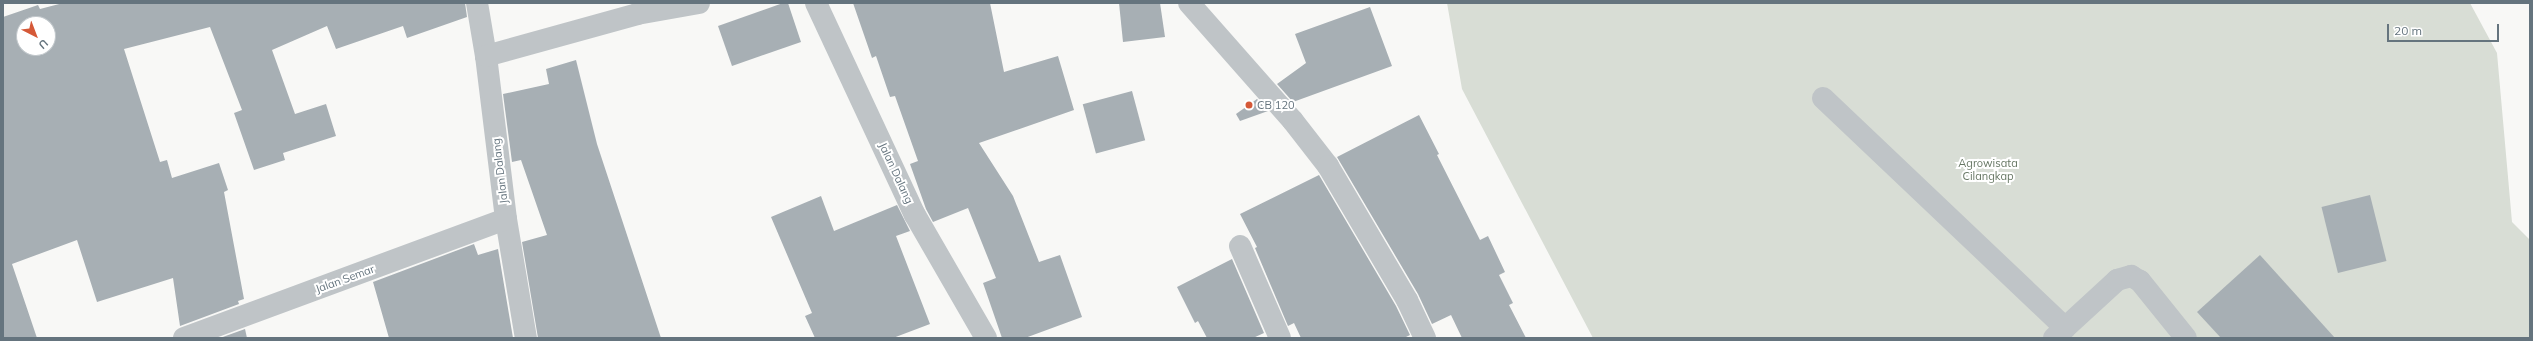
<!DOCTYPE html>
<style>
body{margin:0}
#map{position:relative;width:2533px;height:341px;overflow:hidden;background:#f8f8f6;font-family:Mulish,sans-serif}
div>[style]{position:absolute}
.green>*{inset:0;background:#d8ddd5}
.building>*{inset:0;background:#a7afb4;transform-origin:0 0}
.minor>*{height:22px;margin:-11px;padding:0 11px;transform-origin:11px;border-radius:11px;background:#bfc4c7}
.dots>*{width:11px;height:11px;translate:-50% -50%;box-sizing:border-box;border:2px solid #fff;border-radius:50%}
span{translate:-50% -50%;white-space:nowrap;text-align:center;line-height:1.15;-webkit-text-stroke:4px #fff;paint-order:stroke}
.poi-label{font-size:11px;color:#65747e}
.left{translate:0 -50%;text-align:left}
.park-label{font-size:11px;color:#677764}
.street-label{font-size:11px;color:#65747e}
.frame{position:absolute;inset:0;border:4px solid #65747e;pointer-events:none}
.north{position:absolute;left:16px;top:16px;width:40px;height:40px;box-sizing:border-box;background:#fff;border:1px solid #c1c7cb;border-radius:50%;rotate:138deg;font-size:11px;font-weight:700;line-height:16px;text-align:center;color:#65747e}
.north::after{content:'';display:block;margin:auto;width:14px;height:18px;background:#d55938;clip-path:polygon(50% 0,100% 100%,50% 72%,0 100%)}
.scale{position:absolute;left:2387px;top:24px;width:112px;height:18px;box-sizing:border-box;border:2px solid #65747e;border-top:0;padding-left:5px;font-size:12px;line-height:14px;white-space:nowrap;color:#65747e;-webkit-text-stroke:3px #fff;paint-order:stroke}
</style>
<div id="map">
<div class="green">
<i style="clip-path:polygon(1447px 3px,2470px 3px,2497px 53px,2512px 222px,2530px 240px,2530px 338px,1593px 338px,1462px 89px)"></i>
</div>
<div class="building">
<i style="clip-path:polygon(evenodd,63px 3px,465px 3px,467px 17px,407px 38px,403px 26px,336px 49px,327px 26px,272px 50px,295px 114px,326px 104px,336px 136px,283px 153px,285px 160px,254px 170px,234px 113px,242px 110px,210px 27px,124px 49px,160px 162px,167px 160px,172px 178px,219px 163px,228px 190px,224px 192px,244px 299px,238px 301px,239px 304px,180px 326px,173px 278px,97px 302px,77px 240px,12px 264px,37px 338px,3px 338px,3px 17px,38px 5px,40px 9px,63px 3px,24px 24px,48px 24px,48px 48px,24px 48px,24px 24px)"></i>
<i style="clip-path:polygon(783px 3px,788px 3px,801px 42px,732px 66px,718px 26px)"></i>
<i style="clip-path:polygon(853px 3px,990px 3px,1004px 72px,1058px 56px,1074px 110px,979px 143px,1013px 196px,1039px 262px,1060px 255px,1082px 317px,1025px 338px,1002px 338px,983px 283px,996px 278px,968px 208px,933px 222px,926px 209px,910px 164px,918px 161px,895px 96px,890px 97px,876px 56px,872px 58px)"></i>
<i style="clip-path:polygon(1119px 3px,1160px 3px,1165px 37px,1123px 42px)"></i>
<i style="clip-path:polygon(1370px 7px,1392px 66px,1293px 102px,1277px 84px,1306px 63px,1295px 34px)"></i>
<i style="clip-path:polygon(576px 60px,597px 144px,661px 338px,538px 338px,522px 242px,547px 235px,521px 160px,512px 162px,503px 94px,549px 84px,546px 69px)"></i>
<i style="left:1132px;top:91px;width:51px;height:51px;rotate:75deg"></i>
<i style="clip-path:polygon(1257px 99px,1268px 111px,1240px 121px,1236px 114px)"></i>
<i style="clip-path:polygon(1419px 115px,1439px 154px,1437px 155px,1480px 240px,1488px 236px,1505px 272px,1499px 275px,1513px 303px,1509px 305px,1526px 338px,1462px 338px,1451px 315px,1432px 324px,1418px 294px,1337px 157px)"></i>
<i style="clip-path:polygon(1319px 175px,1396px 306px,1410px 335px,1404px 338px,1301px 338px,1294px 323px,1288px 326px,1255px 248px,1257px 247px,1240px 214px)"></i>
<i style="left:2370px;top:195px;width:68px;height:50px;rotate:76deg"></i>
<i style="clip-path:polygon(821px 196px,834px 231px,897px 205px,910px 231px,896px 236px,930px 324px,893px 338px,815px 338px,805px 316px,812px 313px,771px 217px)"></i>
<i style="clip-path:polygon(474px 244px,478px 255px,498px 249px,513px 338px,389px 338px,373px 282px)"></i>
<i style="clip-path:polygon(2260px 255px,2335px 338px,2221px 338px,2197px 312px)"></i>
<i style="clip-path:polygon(1232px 259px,1264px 333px,1253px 338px,1207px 338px,1198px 321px,1195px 323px,1177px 287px)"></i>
<i style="clip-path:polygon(245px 329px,247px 338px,220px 338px)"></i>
</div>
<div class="minor">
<i style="left:477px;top:3px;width:54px;rotate:80.4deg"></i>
<i style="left:486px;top:56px;width:164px;rotate:83deg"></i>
<i style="left:506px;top:219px;width:121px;rotate:80.5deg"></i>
<i style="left:816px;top:3px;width:234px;rotate:65deg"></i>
<i style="left:915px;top:215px;width:142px;rotate:60deg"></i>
<i style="left:1189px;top:3px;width:157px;rotate:48.6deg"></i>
<i style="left:1293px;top:121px;width:57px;rotate:52.1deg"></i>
<i style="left:1328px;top:166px;width:156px;rotate:59.5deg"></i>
<i style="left:1407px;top:300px;width:42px;rotate:64.7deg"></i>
<i style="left:486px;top:56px;width:157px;rotate:-15.5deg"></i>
<i style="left:637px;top:14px;width:63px;rotate:-10.1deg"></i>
<i style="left:1823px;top:98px;width:334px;rotate:43.5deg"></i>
<i style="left:1240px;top:246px;width:100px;rotate:66.5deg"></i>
<i style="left:184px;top:338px;width:343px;rotate:-20.3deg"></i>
<i style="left:2054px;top:338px;width:86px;rotate:-42.6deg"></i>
<i style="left:2117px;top:280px;width:15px;rotate:-16deg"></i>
<i style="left:2131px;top:276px;width:10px;rotate:29deg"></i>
<i style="left:2140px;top:281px;width:73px;rotate:51.1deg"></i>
</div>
<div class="dots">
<i style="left:1249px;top:105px;background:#d55938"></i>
</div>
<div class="poi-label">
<span class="left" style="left:1257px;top:105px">CB 120</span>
</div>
<div class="park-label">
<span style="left:1988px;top:170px">Agrowisata<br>Cilangkap</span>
</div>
<div class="street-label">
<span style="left:500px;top:171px;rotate:-97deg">Jalan Dalang</span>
<span style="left:896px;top:173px;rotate:65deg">Jalan Dalang</span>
<span style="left:345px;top:279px;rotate:-20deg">Jalan Semar</span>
</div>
<div class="frame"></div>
<div class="north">U</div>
<div class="scale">20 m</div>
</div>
